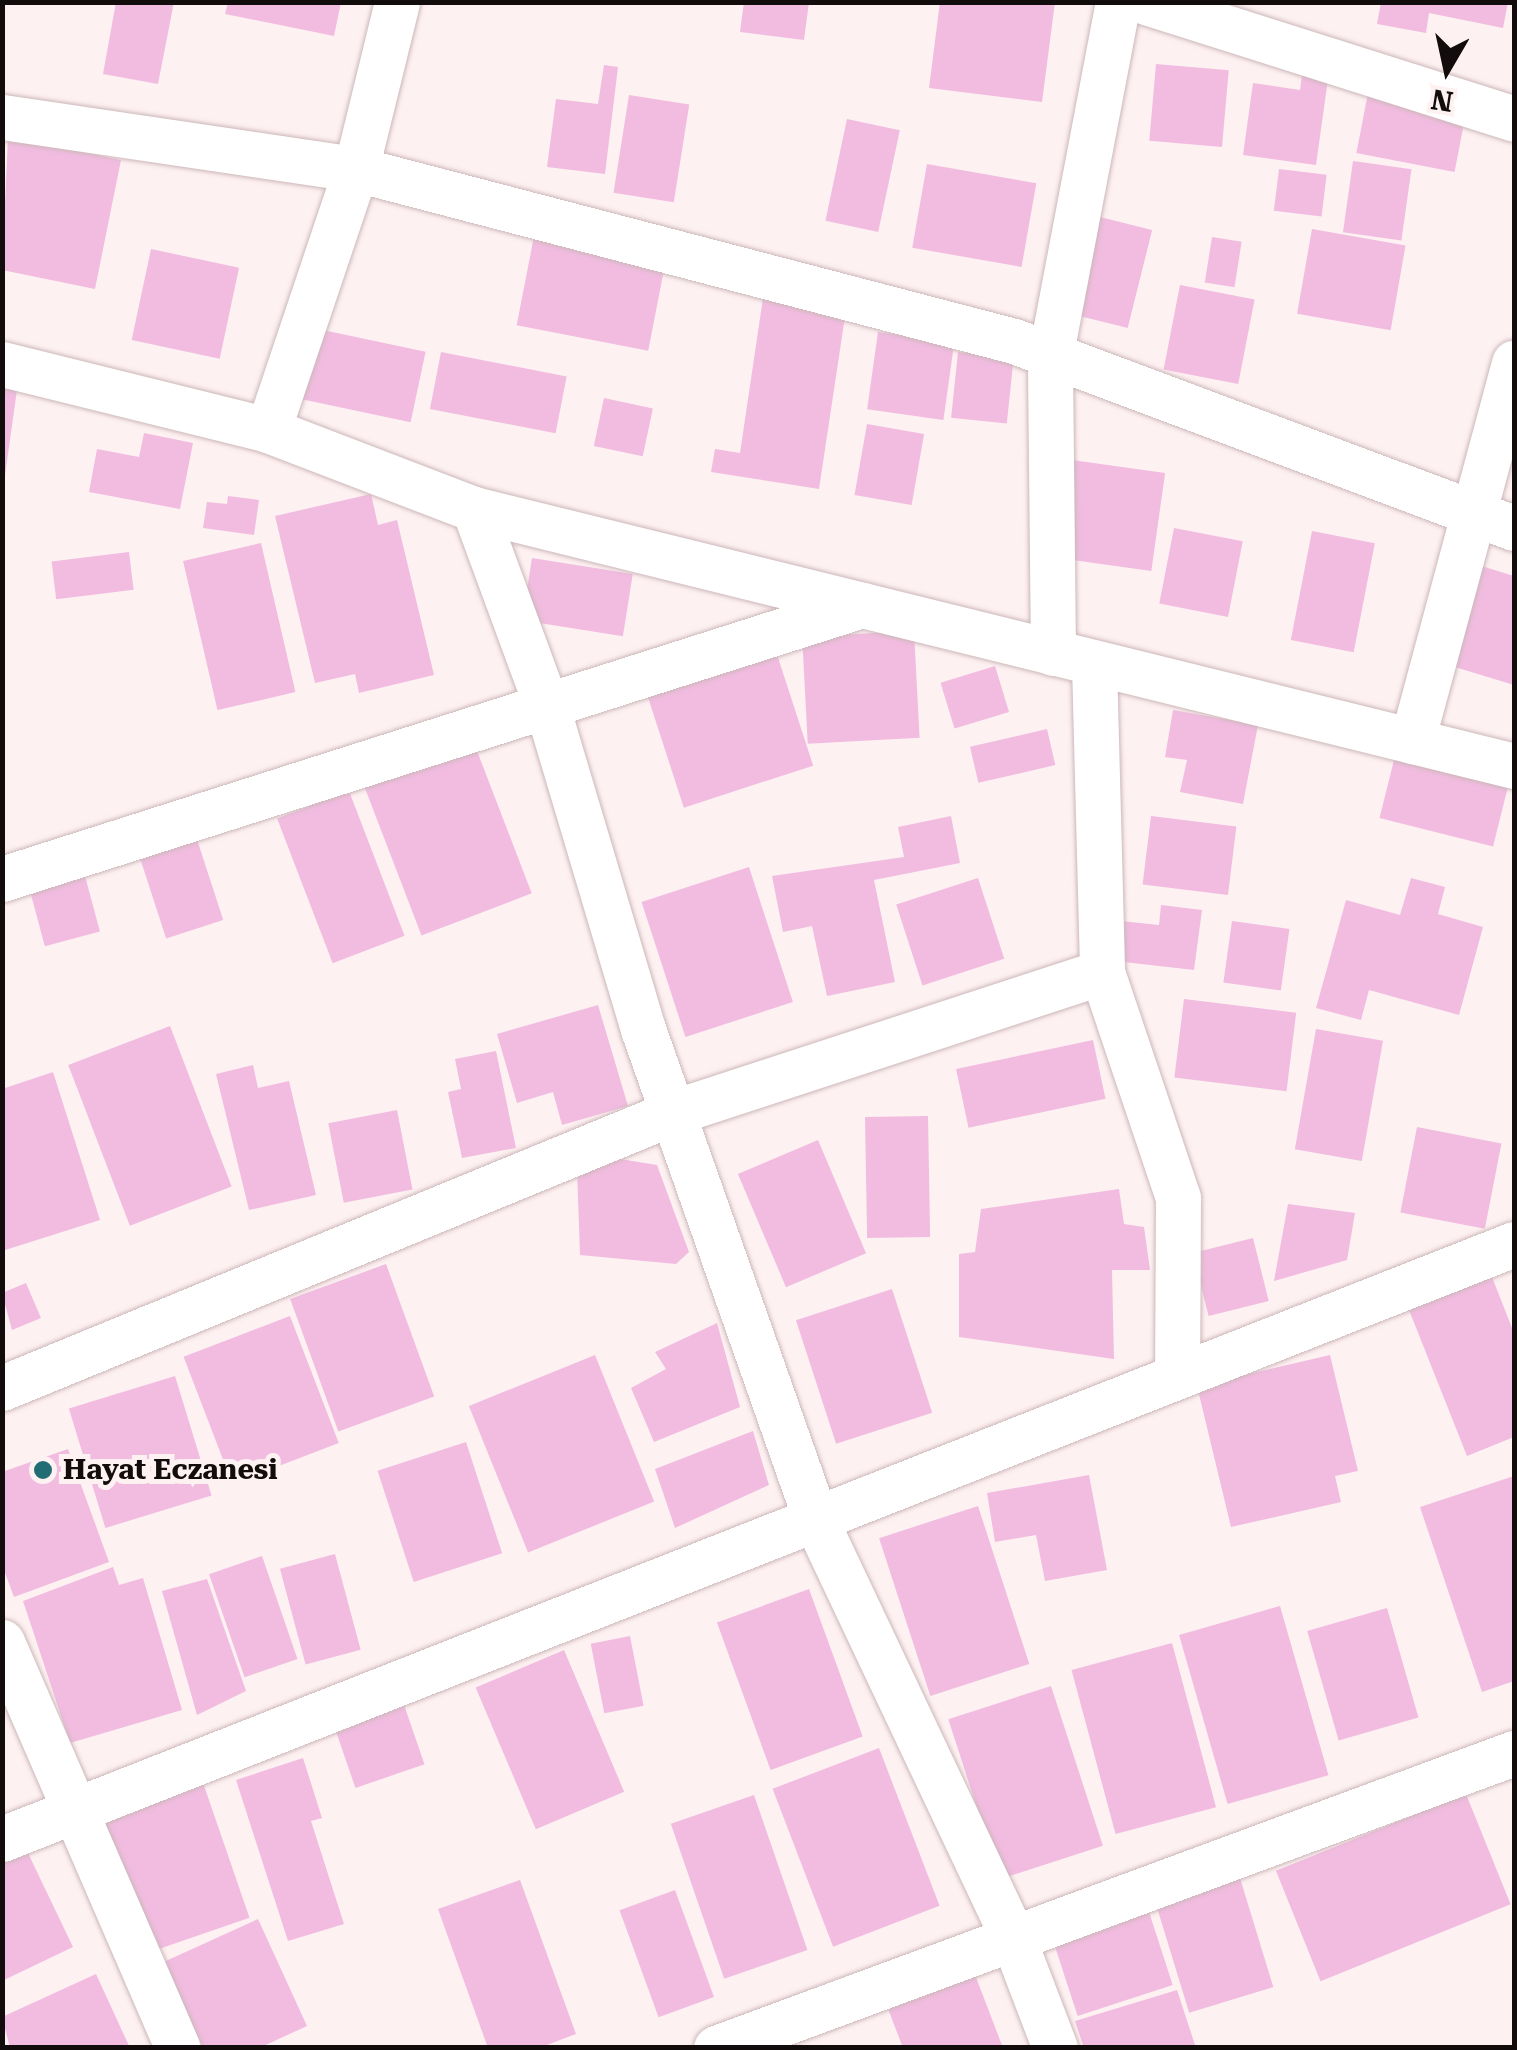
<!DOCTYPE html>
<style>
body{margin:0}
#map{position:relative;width:1517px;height:2050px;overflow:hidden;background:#fef1f2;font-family:"Roboto Serif",serif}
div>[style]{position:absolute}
.building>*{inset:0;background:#f1bce0;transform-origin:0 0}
.roads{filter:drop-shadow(0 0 2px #ccb7b9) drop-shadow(0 0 2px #ccb7b9)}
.minor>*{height:45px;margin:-22.5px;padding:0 22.5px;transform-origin:22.5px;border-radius:22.5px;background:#fff}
.dots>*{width:28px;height:28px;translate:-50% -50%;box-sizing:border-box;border:5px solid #fef1f2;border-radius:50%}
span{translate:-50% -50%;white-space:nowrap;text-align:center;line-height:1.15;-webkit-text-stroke:10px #fef1f2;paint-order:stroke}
.poi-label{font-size:28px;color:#130c0c;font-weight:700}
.left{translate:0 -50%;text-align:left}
.frame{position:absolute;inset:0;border:5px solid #130c0c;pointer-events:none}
.north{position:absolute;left:1397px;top:20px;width:100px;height:100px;-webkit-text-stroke:8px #fef1f2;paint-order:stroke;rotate:189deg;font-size:28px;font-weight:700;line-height:40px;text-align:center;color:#130c0c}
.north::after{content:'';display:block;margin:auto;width:35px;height:45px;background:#130c0c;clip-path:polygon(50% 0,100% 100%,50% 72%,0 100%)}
</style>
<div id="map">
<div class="building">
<i style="clip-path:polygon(116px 2px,174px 2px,158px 84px,103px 74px)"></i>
<i style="clip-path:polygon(228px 2px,341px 2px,334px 36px,225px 14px)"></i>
<i style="clip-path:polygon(744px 2px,809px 2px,804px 40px,740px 32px)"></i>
<i style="clip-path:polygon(940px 2px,1055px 2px,1042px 102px,929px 88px)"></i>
<i style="clip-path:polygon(1381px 2px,1508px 2px,1503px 28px,1429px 13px,1426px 33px,1377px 24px)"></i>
<i style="left:1156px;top:64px;width:73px;height:77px;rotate:5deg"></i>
<i style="clip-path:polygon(604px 65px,618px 67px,605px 174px,547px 167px,556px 99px,598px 104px)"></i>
<i style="clip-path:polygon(1303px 68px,1329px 72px,1316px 165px,1243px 155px,1253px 83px,1300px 90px)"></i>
<i style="left:1368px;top:93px;width:100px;height:61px;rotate:11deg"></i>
<i style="left:629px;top:95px;width:61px;height:99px;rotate:9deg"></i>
<i style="left:847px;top:119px;width:54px;height:104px;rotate:12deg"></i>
<i style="clip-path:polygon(8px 137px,121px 160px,95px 289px,2px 270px)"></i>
<i style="left:1353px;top:161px;width:59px;height:72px;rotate:8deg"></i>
<i style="left:927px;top:164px;width:111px;height:85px;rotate:10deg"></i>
<i style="left:1279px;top:169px;width:48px;height:42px;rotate:7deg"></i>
<i style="left:1092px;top:215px;width:62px;height:101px;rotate:14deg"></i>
<i style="left:1312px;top:229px;width:95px;height:86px;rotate:10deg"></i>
<i style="left:535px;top:231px;width:134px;height:96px;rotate:11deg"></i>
<i style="left:1212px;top:237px;width:30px;height:46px;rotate:9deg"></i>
<i style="left:151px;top:249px;width:90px;height:93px;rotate:12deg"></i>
<i style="left:1180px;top:285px;width:76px;height:86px;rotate:11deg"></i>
<i style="clip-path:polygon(763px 298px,846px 310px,819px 489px,711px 472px,715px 449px,740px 453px)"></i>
<i style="left:318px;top:329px;width:110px;height:72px;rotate:12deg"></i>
<i style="left:878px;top:332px;width:77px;height:78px;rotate:8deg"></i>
<i style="left:441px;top:352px;width:128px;height:58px;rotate:11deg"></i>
<i style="left:958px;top:352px;width:56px;height:66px;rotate:6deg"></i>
<i style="clip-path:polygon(2px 388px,17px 390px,5px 475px,2px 475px)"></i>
<i style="left:604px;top:398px;width:50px;height:49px;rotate:12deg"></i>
<i style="left:867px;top:424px;width:58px;height:72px;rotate:10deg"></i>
<i style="clip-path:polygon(144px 433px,193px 443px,180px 509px,89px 492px,97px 449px,139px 457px)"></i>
<i style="left:1072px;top:460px;width:94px;height:99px;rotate:8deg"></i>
<i style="clip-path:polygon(371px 494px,378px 525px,397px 520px,434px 675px,359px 693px,355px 674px,315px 683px,275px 516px)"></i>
<i style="clip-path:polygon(228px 496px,259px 500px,254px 535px,203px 528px,207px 502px,227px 504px)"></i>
<i style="left:1174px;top:528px;width:70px;height:77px;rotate:11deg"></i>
<i style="left:1312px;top:531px;width:64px;height:111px;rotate:11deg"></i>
<i style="left:261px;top:543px;width:153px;height:80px;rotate:77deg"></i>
<i style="left:129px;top:552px;width:38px;height:78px;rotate:83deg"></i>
<i style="left:532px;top:558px;width:102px;height:63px;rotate:9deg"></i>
<i style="clip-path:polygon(1475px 564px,1514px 576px,1514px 685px,1445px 664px)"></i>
<i style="left:914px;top:631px;width:107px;height:112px;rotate:87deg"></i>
<i style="left:773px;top:642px;width:130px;height:136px;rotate:72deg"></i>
<i style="left:995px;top:666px;width:48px;height:57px;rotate:73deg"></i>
<i style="clip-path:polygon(1173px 710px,1258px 725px,1243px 804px,1180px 792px,1187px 760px,1165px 757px)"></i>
<i style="left:1047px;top:729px;width:37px;height:79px;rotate:77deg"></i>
<i style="left:474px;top:743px;width:161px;height:118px;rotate:69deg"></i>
<i style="left:1395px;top:756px;width:117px;height:64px;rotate:14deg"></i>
<i style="left:349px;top:791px;width:155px;height:77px;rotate:69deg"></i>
<i style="clip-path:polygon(951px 816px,960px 863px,874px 880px,895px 982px,827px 996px,812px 926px,783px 932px,772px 876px,904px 857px,898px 827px)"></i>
<i style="left:1151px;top:816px;width:86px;height:69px;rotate:7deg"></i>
<i style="left:192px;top:824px;width:101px;height:60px;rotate:72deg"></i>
<i style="left:81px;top:861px;width:73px;height:57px;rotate:75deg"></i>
<i style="left:749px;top:867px;width:142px;height:113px;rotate:72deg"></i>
<i style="left:978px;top:878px;width:85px;height:86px;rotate:72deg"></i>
<i style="clip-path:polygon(1411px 878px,1445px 887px,1438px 914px,1483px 927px,1459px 1015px,1369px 990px,1361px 1020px,1316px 1008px,1346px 900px,1400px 915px)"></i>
<i style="clip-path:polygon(1161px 905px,1202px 910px,1194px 970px,1115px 961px,1121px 921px,1159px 925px)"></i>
<i style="left:1232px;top:921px;width:58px;height:62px;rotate:8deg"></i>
<i style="left:1184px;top:999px;width:113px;height:79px;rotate:7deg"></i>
<i style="clip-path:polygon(598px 1005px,628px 1106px,562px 1125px,553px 1092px,517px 1103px,497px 1034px)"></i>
<i style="left:170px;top:1026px;width:172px;height:109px;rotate:69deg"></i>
<i style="left:1316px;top:1029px;width:68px;height:122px;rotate:10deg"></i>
<i style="left:1093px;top:1040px;width:60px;height:140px;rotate:78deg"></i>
<i style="clip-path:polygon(496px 1051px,516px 1148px,462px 1158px,448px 1092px,461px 1089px,455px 1059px)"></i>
<i style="clip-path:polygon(253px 1065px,258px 1088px,289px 1081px,316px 1195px,249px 1210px,216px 1074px)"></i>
<i style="clip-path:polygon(53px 1072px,100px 1220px,2px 1251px,2px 1089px)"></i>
<i style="left:397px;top:1110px;width:81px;height:70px;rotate:79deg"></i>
<i style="left:928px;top:1116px;width:121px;height:63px;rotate:89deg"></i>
<i style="left:1417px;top:1127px;width:86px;height:87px;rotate:11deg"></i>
<i style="left:818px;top:1140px;width:123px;height:87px;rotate:67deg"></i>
<i style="clip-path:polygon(620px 1159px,657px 1165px,689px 1252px,676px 1264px,580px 1255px,577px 1169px)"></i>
<i style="clip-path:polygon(1119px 1189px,1124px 1224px,1144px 1227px,1150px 1270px,1112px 1270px,1114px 1359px,959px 1337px,959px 1254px,975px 1252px,981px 1209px)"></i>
<i style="clip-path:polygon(1288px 1204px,1355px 1213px,1347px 1260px,1274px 1281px)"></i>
<i style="left:1253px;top:1238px;width:65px;height:62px;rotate:76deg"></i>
<i style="left:386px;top:1264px;width:141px;height:102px;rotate:70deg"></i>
<i style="clip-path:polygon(1492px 1277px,1514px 1333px,1514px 1437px,1467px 1456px,1409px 1310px)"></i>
<i style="clip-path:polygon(26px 1283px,41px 1318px,12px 1330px,2px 1293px)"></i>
<i style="left:892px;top:1289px;width:130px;height:101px;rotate:72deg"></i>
<i style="left:290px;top:1316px;width:136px;height:114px;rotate:69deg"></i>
<i style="clip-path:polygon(717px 1323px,740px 1407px,654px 1442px,631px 1388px,666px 1369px,655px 1352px)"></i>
<i style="left:595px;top:1355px;width:158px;height:136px;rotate:68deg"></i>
<i style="clip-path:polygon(1330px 1355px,1358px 1471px,1335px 1476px,1341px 1502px,1231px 1527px,1197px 1386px)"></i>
<i style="left:175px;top:1376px;width:125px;height:111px;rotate:73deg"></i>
<i style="clip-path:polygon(753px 1431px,769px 1485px,675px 1528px,655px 1469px)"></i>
<i style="left:466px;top:1442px;width:117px;height:93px;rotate:72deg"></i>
<i style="clip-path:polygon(68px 1449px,109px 1562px,14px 1597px,2px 1565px,2px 1472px)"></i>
<i style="clip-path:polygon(1089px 1475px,1107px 1570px,1045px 1581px,1036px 1535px,995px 1542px,987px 1493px)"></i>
<i style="clip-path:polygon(1514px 1476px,1514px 1681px,1482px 1692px,1420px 1507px)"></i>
<i style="left:978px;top:1506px;width:166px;height:104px;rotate:72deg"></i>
<i style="left:335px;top:1554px;width:99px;height:57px;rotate:75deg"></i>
<i style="left:262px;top:1556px;width:109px;height:56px;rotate:71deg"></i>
<i style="clip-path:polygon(113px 1567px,119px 1585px,143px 1578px,182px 1710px,70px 1743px,23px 1601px)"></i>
<i style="clip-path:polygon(207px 1579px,246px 1691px,197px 1715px,162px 1591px)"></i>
<i style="left:809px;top:1589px;width:157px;height:98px;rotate:70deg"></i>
<i style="left:1280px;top:1606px;width:176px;height:105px;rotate:74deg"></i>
<i style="left:1387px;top:1608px;width:114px;height:83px;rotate:74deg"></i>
<i style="left:630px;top:1636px;width:71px;height:40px;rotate:79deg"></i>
<i style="left:1172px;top:1643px;width:170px;height:104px;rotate:75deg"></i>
<i style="left:564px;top:1650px;width:154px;height:96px;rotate:67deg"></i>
<i style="left:1051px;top:1686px;width:168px;height:108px;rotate:72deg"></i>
<i style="left:402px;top:1699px;width:69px;height:73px;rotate:71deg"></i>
<i style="left:879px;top:1748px;width:169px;height:114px;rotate:69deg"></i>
<i style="clip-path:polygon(303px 1758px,322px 1818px,311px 1821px,344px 1924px,288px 1941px,236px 1780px)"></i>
<i style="left:200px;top:1774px;width:152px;height:109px;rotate:71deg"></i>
<i style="left:1466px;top:1794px;width:119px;height:205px;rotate:68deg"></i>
<i style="left:754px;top:1795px;width:164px;height:88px;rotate:71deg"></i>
<i style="clip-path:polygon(27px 1851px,73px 1947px,2px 1981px,2px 1863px)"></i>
<i style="left:1240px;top:1878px;width:114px;height:88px;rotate:73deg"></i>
<i style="clip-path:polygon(520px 1880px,576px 2034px,539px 2048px,488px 2048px,438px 1909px)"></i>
<i style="left:675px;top:1890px;width:114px;height:59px;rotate:70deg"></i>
<i style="left:1148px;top:1909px;width:80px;height:100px;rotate:72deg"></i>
<i style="clip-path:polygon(258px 1919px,307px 2026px,259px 2048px,195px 2048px,157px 1965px)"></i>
<i style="clip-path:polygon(974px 1972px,1003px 2048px,903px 2048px,887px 2006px)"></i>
<i style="clip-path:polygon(96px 1974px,130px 2048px,10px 2048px,2px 2017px)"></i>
<i style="clip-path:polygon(1177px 1990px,1196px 2048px,1084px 2048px,1075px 2021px)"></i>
</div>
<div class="roads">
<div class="minor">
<i style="left:1146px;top:2px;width:386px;rotate:17.6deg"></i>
<i style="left:2px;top:117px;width:358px;rotate:8.4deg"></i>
<i style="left:356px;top:169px;width:680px;rotate:14.65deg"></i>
<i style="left:1014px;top:341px;width:534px;rotate:20.51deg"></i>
<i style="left:2px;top:364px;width:274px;rotate:13.9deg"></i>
<i style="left:268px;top:430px;width:221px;rotate:21deg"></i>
<i style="left:474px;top:509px;width:1071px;rotate:13.88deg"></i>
<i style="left:268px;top:430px;width:275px;rotate:-71.4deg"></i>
<i style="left:356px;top:169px;width:172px;rotate:-76.2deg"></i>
<i style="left:474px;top:509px;width:211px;rotate:69.8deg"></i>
<i style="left:547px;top:707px;width:336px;rotate:73.4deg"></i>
<i style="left:643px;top:1029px;width:524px;rotate:70.6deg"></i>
<i style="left:817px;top:1523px;width:459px;rotate:64.7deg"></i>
<i style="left:1013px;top:1938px;width:118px;rotate:69.1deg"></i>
<i style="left:1053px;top:653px;width:295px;rotate:-90.6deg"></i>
<i style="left:1050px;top:358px;width:362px;rotate:-79.2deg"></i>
<i style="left:1094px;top:663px;width:309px;rotate:88.5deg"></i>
<i style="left:1102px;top:972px;width:238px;rotate:71.4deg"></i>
<i style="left:1178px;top:1198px;width:177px;rotate:90.3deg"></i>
<i style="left:1412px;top:741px;width:392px;rotate:-74.9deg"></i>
<i style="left:2px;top:879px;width:903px;rotate:-17.67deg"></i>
<i style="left:2px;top:1388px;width:726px;rotate:-22.33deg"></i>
<i style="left:674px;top:1112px;width:450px;rotate:-18.1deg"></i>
<i style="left:2px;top:1642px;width:443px;rotate:66.6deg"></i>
<i style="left:2px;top:1839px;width:1625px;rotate:-21.48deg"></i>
<i style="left:716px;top:2048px;width:851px;rotate:-20.29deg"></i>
</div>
</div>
<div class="dots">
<i style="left:43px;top:1470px;background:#226d73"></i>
</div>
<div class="poi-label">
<span class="left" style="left:63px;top:1470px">Hayat Eczanesi</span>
</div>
<div class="frame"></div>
<div class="north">N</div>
</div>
